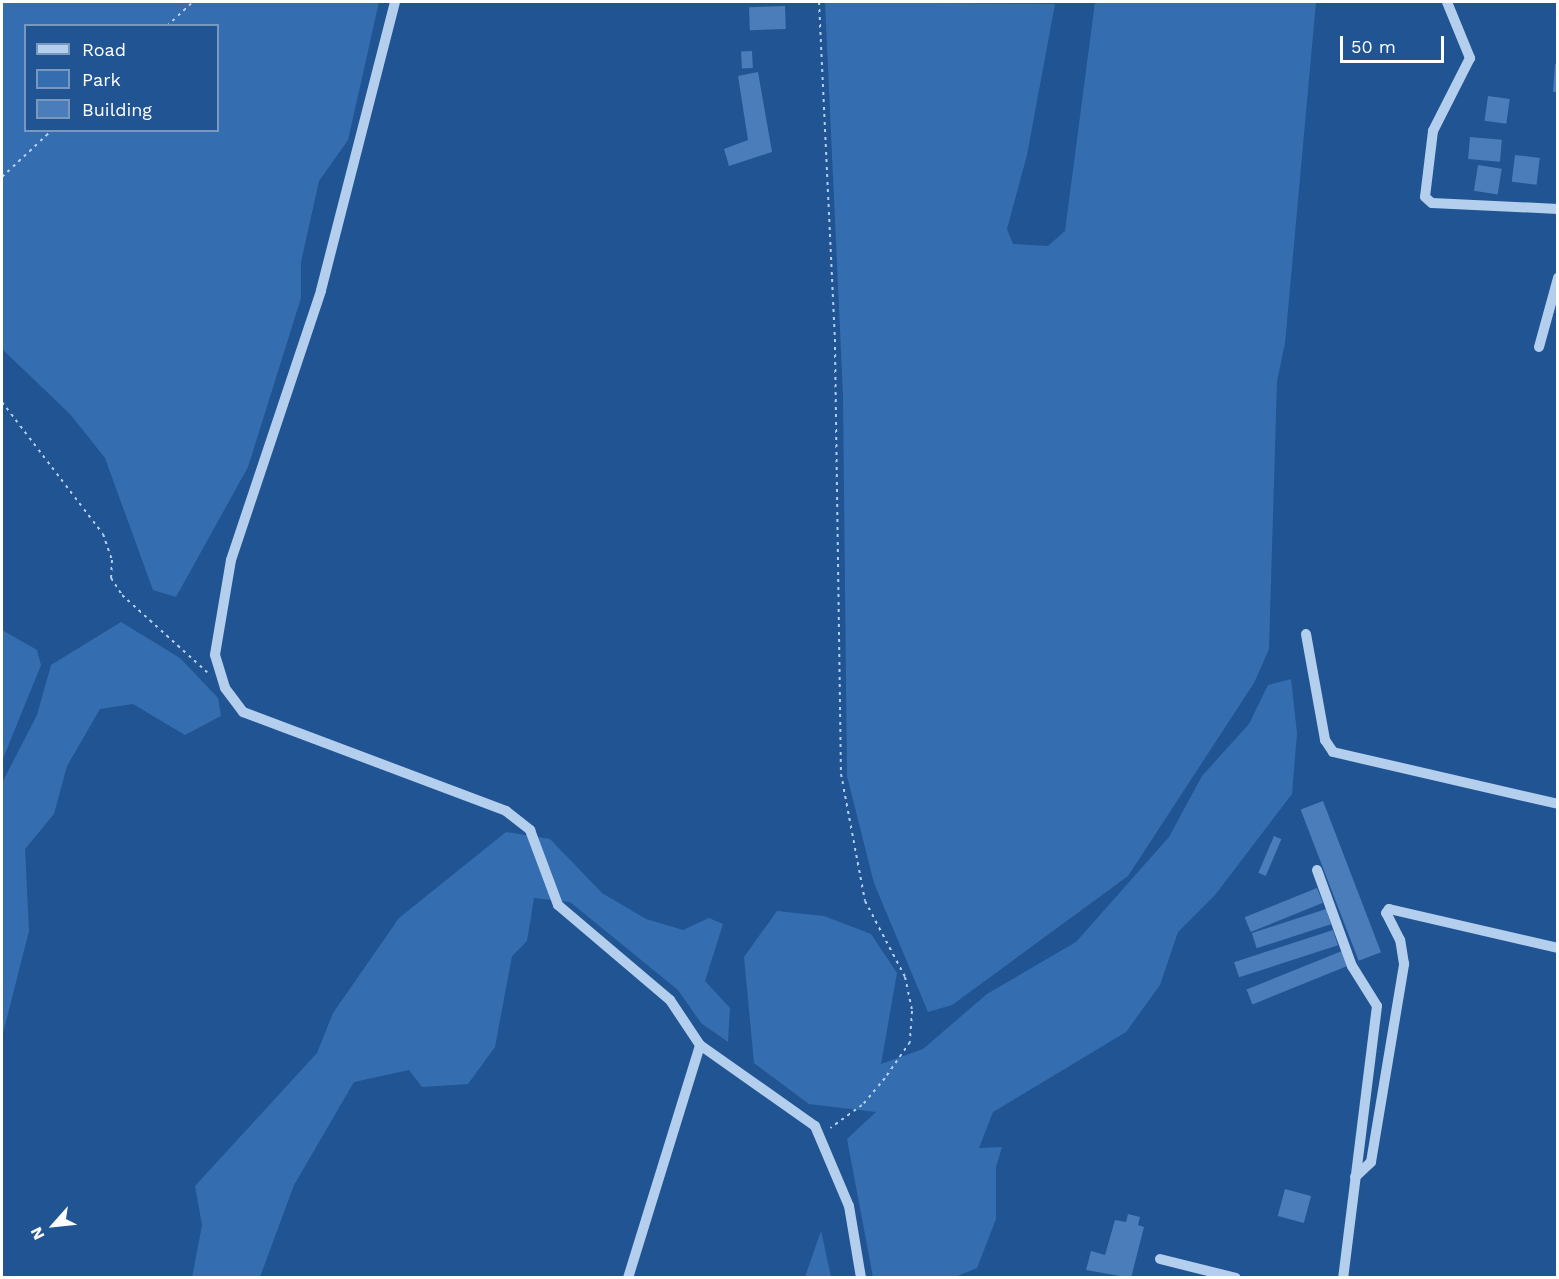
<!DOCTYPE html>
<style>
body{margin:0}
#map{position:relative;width:1559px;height:1279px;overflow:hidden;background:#215493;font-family:"Work Sans",sans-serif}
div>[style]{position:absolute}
.green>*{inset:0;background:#356eb0}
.building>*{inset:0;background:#4a7db9;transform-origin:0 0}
.path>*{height:2px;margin-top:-1px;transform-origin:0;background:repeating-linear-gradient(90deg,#b4cfed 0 3px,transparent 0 7.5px)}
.minor>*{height:10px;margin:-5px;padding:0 5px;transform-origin:5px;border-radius:5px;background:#b4cfed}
span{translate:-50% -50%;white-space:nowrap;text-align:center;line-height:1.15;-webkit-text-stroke:5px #215493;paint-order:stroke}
.frame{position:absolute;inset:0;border:3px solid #fff;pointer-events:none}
.legend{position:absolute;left:24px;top:24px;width:195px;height:108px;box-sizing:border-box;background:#215493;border:2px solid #7a98be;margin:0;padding:8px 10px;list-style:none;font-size:18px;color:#fff}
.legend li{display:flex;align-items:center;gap:12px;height:30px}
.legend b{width:30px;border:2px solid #7a98be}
.north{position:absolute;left:24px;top:1195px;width:60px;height:60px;-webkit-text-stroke:4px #215493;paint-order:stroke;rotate:243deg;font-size:16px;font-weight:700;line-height:24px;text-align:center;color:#fff}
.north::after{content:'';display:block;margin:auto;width:21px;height:27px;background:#fff;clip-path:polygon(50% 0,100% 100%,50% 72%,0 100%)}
.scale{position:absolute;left:1340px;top:36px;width:104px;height:27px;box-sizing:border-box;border:3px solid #fff;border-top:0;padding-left:8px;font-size:18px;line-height:21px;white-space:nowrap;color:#fff;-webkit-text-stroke:4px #215493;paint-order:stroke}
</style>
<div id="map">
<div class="green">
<i style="clip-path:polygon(evenodd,2px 2px,379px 2px,348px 140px,319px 181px,301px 262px,301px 298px,248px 467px,176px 597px,153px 590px,105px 458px,70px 414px,2px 349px,2px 2px,26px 26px,218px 26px,218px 130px,26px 130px,26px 26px)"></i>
<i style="clip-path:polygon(825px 2px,1055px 4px,1027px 155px,1007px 229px,1013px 244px,1048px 246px,1065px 231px,1095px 2px,1316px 2px,1285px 343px,1277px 381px,1269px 649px,1254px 683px,1128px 876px,952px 1005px,928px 1012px,874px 883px,847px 776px,843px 395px)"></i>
<i style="clip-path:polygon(121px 622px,180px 658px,218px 698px,221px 716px,185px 735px,133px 704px,100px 709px,67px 766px,54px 814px,25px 849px,29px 931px,2px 1037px,2px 783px,37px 715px,51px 665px)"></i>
<i style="clip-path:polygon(2px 630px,37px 650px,41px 665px,2px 761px)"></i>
<i style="clip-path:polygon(1291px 679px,1297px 733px,1292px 794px,1215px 895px,1178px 932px,1160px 985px,1126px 1032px,993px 1112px,979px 1148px,1002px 1147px,996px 1167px,996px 1219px,977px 1268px,955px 1277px,873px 1277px,847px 1139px,876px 1112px,809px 1104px,754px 1063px,744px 957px,777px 911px,824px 916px,871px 934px,897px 973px,881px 1064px,923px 1049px,987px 994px,1076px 942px,1169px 837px,1202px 776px,1249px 724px,1268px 685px)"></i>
<i style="clip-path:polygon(506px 832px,550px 839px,602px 893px,646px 919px,683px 930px,709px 918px,723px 924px,705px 981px,730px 1008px,728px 1042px,701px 1023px,678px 990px,570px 902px,534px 898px,527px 941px,512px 956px,495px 1047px,468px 1084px,422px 1087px,409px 1070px,354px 1082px,294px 1185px,260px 1277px,192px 1278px,202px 1225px,195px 1186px,317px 1053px,333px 1013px,399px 918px)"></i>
<i style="clip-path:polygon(821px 1231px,831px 1277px,805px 1277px)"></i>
</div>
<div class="building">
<i style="left:785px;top:6px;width:23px;height:36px;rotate:88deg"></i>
<i style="left:752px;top:51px;width:17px;height:11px;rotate:87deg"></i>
<i style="clip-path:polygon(1555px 64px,1558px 64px,1558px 92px,1553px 92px)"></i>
<i style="clip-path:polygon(758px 72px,772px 152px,729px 166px,724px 149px,748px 140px,738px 76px)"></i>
<i style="left:1488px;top:96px;width:22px;height:25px;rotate:8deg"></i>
<i style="left:1470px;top:137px;width:32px;height:22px;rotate:5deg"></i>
<i style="left:1515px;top:155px;width:25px;height:27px;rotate:7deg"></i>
<i style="left:1478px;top:165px;width:24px;height:26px;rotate:9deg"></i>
<i style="left:1323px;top:801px;width:162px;height:24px;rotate:69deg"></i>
<i style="left:1274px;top:836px;width:8px;height:40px;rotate:23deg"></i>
<i style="left:1317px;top:888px;width:16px;height:78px;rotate:68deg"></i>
<i style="left:1326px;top:909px;width:16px;height:78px;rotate:72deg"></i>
<i style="left:1333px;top:930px;width:16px;height:104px;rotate:72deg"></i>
<i style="left:1342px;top:951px;width:16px;height:103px;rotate:68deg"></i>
<i style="left:1285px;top:1189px;width:27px;height:28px;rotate:15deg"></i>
<i style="clip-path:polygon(1128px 1214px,1140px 1217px,1138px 1225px,1144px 1227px,1131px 1278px,1086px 1270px,1091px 1251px,1105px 1255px,1115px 1220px,1126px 1222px)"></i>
</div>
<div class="path">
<i style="left:819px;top:2px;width:345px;rotate:87.3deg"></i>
<i style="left:835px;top:347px;width:427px;rotate:89.2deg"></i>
<i style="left:841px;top:774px;width:129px;rotate:79.3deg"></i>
<i style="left:865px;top:901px;width:86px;rotate:62.2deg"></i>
<i style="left:905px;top:977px;width:35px;rotate:78deg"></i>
<i style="left:912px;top:1011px;width:31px;rotate:94deg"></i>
<i style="left:910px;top:1042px;width:44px;rotate:124.8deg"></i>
<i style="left:885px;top:1078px;width:35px;rotate:130deg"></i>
<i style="left:862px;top:1105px;width:39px;rotate:144deg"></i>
<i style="left:167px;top:26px;width:35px;rotate:-43deg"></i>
<i style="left:2px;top:177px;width:69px;rotate:-43.2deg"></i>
<i style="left:2px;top:402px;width:166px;rotate:52.6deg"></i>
<i style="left:103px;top:534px;width:28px;rotate:71deg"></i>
<i style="left:112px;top:560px;width:18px;rotate:93deg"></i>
<i style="left:111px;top:578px;width:20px;rotate:57deg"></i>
<i style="left:122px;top:595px;width:115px;rotate:42.2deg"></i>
</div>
<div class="minor">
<i style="left:395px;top:2px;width:298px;rotate:104.4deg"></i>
<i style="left:321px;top:291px;width:284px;rotate:108.5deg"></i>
<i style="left:231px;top:560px;width:96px;rotate:99.6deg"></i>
<i style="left:215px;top:655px;width:34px;rotate:73deg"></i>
<i style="left:225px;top:688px;width:30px;rotate:53deg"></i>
<i style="left:243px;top:712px;width:281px;rotate:20.6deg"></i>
<i style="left:506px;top:811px;width:31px;rotate:38deg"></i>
<i style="left:530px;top:830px;width:80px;rotate:69.5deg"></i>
<i style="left:558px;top:905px;width:147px;rotate:40.3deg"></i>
<i style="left:670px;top:1000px;width:54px;rotate:56.3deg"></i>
<i style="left:700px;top:1045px;width:141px;rotate:35.2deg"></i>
<i style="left:815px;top:1126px;width:87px;rotate:67deg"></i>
<i style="left:849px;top:1206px;width:73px;rotate:80.5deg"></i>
<i style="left:1447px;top:2px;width:61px;rotate:67.7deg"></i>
<i style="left:1470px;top:58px;width:82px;rotate:116.9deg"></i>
<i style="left:1433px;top:131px;width:66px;rotate:96.9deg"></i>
<i style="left:1425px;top:197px;width:9px;rotate:41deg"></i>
<i style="left:1432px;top:203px;width:126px;rotate:2.7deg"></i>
<i style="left:1539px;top:347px;width:72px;rotate:-74.6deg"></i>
<i style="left:1306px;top:634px;width:108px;rotate:79.8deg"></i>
<i style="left:1325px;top:740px;width:14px;rotate:56deg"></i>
<i style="left:1333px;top:752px;width:231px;rotate:13deg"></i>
<i style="left:1317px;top:870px;width:102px;rotate:70deg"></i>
<i style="left:1352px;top:966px;width:47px;rotate:58deg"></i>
<i style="left:1377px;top:1006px;width:274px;rotate:97.1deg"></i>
<i style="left:1355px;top:1177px;width:22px;rotate:-43deg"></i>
<i style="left:1371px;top:1162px;width:201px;rotate:-80.5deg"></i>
<i style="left:1404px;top:964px;width:24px;rotate:-99deg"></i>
<i style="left:1400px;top:940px;width:30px;rotate:-117deg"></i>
<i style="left:1386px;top:913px;width:5px;rotate:-53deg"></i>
<i style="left:1389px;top:909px;width:173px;rotate:13deg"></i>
<i style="left:1160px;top:1259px;width:78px;rotate:14deg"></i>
<i style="left:628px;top:1278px;width:244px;rotate:-72.8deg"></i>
</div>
<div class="frame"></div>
<ul class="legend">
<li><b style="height:8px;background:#b4cfed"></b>Road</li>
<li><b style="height:16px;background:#356eb0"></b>Park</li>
<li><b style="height:16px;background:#4a7db9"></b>Building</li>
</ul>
<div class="north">N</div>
<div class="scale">50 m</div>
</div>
